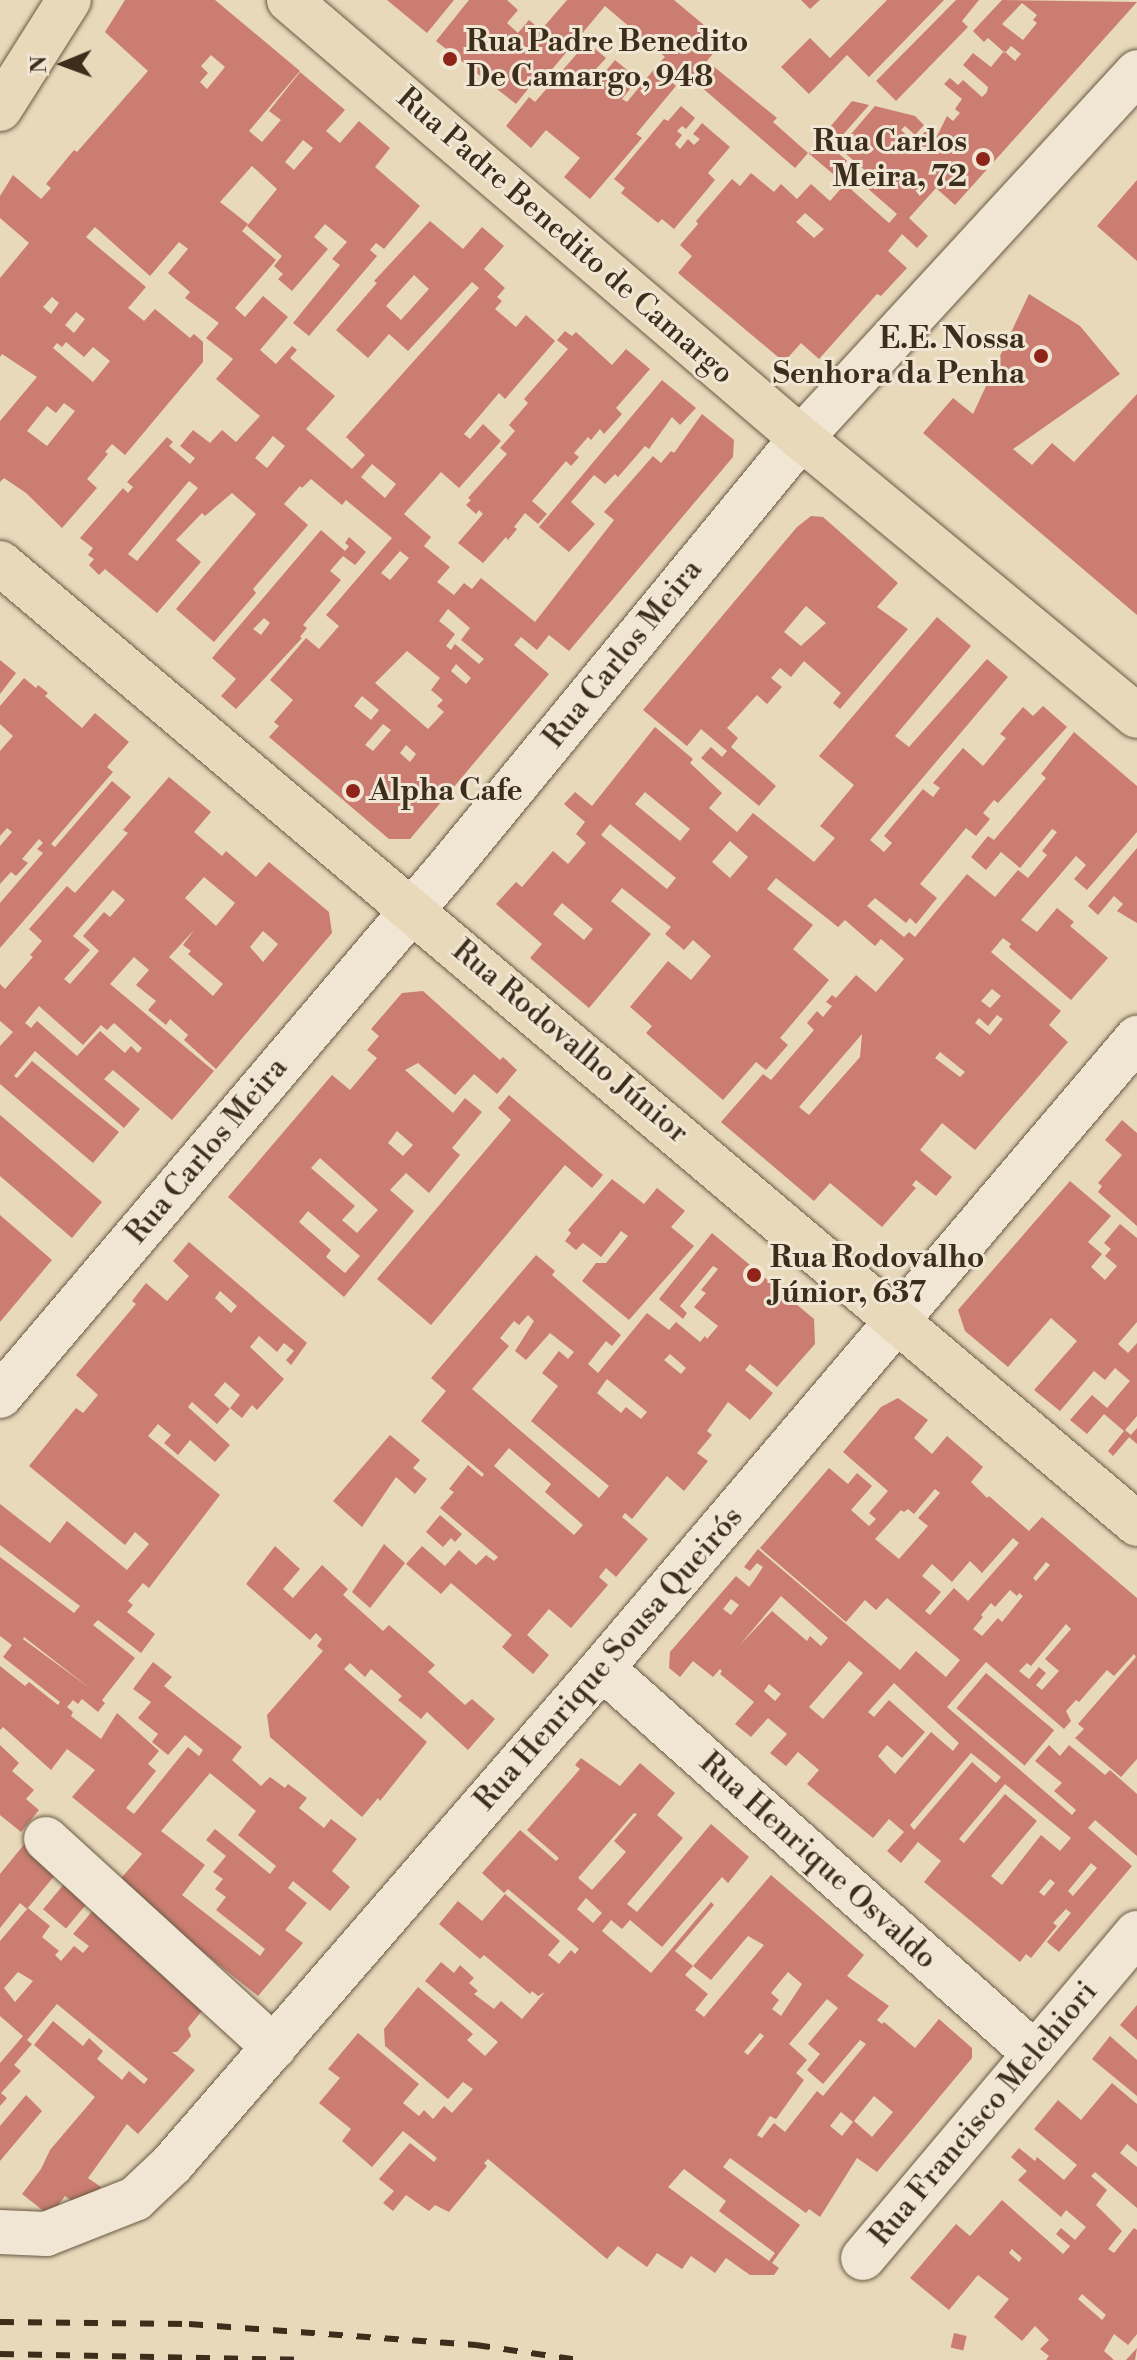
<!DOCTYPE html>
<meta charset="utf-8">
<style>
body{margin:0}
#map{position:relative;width:1137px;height:2360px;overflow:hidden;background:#e8d9bb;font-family:"Libre Bodoni",serif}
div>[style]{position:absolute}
.building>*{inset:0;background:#ca7d70;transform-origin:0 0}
.roads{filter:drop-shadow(0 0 2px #685944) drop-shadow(0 0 2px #685944)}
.minor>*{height:44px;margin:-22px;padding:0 22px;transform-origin:22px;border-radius:22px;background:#f0e6d3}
.major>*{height:44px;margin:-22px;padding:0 22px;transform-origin:22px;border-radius:22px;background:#e8d9bb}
.rail>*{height:6px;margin-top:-3px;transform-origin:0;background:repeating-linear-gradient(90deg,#3d2e1c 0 14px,transparent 0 28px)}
.dots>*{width:22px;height:22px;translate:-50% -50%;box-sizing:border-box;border:4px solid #f0e6d3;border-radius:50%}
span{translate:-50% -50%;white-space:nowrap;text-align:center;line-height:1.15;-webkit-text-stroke:6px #f0e6d3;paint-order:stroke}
.poi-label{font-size:30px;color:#3d2e1c;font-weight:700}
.left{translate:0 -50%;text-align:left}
.right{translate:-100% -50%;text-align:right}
.street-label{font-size:30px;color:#3d2e1c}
.north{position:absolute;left:24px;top:24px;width:80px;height:80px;-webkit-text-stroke:6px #f0e6d3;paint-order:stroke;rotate:269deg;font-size:22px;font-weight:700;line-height:32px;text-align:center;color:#3d2e1c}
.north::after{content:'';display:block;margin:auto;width:28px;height:36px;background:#3d2e1c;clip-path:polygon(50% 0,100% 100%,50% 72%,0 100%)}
</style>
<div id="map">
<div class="building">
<i style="clip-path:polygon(evenodd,125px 0,215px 0,300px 71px,249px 131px,262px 142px,281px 120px,269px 111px,300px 72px,345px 110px,326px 131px,340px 143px,359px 121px,390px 148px,375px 167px,420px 206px,384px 249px,376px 243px,370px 250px,377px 256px,309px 336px,293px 323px,340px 265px,332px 259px,347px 242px,325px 224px,314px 237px,328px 249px,292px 291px,278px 279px,283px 274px,274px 266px,282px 256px,247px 226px,277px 189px,252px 166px,220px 202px,248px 224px,242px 231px,276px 260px,235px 308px,245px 317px,263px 296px,288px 317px,260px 350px,276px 364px,292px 346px,297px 350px,290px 358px,335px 396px,306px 429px,352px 469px,365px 455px,346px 437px,479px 288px,472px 282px,408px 351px,389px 334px,368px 358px,336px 330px,377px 283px,374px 281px,430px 221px,463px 249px,482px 227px,504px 246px,484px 269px,505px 288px,497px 297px,502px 301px,495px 309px,516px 327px,526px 315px,555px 341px,505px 399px,499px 393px,464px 434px,470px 439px,483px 424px,501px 441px,459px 488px,441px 472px,404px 514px,431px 537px,424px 546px,450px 567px,437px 582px,454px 595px,464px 583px,472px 589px,481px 578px,535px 622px,614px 520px,604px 512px,653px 456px,661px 463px,671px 451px,674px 453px,702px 414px,734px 440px,733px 457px,569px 651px,549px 635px,537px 650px,521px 637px,514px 645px,549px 674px,410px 839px,389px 839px,269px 737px,279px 726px,274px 722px,293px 700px,270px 680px,306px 638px,319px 649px,339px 626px,326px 615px,392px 538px,346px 500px,342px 505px,311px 479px,302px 488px,300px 486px,284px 504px,308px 525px,253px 589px,256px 593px,214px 642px,176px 609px,256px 514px,232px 493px,205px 516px,202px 513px,176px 540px,201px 562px,157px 613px,105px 569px,99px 575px,89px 565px,94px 559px,88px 555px,93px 548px,80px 538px,123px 488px,128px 493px,133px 487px,127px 482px,167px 437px,173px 442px,169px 446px,190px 464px,195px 458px,180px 446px,193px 430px,210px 443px,222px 430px,236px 442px,260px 416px,216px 379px,233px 359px,206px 338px,219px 323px,185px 298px,190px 292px,168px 273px,188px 249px,179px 242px,150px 276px,95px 227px,86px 237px,146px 287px,128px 308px,144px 321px,155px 309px,190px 338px,194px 334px,203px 342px,203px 362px,125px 455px,112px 444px,105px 452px,108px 454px,87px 479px,97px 488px,62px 528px,26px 493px,4px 478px,0 482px,0 421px,37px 377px,2px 354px,0 357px,0 278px,29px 243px,0 218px,0 196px,13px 175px,41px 199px,51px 188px,46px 184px,74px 150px,77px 152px,148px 71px,105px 32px,125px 0,211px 55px,225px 67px,207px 89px,200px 82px,208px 73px,201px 66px,211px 55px,125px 0,303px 140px,313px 148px,294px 170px,285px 162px,303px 140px,125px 0,414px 275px,429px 289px,401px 320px,386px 306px,414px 275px,125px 0,52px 297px,59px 303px,51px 314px,43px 307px,52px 297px,125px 0,76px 312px,85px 319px,74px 333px,65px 325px,76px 312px,125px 0,66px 342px,84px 357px,93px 347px,110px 361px,93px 382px,53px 348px,57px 343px,62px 347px,66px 342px,125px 0,64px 403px,75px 411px,47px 446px,27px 431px,47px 406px,56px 413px,64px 403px,125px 0,273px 436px,285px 446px,267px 468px,255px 458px,273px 436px,125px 0,372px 464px,396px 484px,385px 498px,361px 477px,372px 464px,125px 0,189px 481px,198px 488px,137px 561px,128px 554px,189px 481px,125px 0,400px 551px,409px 558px,390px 580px,381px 573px,400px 551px,125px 0,448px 609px,470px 628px,461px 640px,484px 659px,479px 664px,455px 644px,451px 650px,446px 646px,455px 634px,439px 621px,448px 609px,125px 0,407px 651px,440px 678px,431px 690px,443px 700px,437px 706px,444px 712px,428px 729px,375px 683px,407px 651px,125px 0,456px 664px,471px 678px,466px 684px,451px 671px,456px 664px,125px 0,362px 696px,379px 710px,371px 720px,354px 706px,362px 696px,125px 0,383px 724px,391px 730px,373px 751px,365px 745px,383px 724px,125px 0,406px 745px,416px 754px,410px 762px,400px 753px,406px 745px)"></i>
<i style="clip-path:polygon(387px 0,454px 0,427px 33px)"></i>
<i style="clip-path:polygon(469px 0,507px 0,518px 10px,507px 23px,518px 33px,529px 20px,541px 30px,567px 0,674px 0,723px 41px,707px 61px,777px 118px,773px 122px,808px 153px,795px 168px,692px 79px,688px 84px,661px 61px,665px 57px,605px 6px,549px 73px,544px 69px,516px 104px,436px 41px)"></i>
<i style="clip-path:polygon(801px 0,820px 0,810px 9px)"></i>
<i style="clip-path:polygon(887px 0,944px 0,869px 77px,847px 55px,809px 94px,781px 67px,810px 38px,830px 58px)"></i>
<i style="clip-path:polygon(956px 0,979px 0,962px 21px,968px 27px,896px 101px,876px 81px)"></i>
<i style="clip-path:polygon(evenodd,1002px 0,1137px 2px,955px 205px,936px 188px,909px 218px,928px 236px,917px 248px,902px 234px,888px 251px,907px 268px,881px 296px,877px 294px,819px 359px,801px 343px,784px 362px,678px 273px,692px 256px,680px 245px,698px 224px,696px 221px,732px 179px,740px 186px,751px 173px,774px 192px,781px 184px,797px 199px,811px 184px,830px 201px,845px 184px,889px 223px,897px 214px,859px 181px,867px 172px,839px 148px,875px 106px,915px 116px,924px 125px,915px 135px,905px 126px,901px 130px,924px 150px,917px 141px,928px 128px,937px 136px,947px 116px,953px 121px,960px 113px,955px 109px,962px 99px,944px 84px,950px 78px,958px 85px,963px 80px,982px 97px,987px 92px,988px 87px,963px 65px,973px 53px,991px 67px,1004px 51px,1015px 61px,1021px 54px,1011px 46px,1005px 53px,988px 38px,984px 42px,973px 31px,1002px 0,1022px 3px,1037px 15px,1033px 20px,1037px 23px,1023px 40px,1002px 24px,1022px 3px,1002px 0,805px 213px,824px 229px,814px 238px,796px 222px,805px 213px)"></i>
<i style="clip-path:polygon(587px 42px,606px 58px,596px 69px,599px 73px,596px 77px,599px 79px,615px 60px,638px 79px,622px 99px,627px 102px,655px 68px,676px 86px,636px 134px,642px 138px,590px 199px,564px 177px,580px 158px,546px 130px,531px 148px,506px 126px,529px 97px,535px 102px)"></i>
<i style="clip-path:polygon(852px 101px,869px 105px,841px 137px,830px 127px)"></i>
<i style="clip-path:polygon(681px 106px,695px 118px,686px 129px,682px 126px,677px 131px,682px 135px,675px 144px,680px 149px,688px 139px,694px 145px,700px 139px,693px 134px,702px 123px,730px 147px,708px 173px,715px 180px,674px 229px,662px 219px,658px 223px,621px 193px,625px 188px,614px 179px,664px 119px,668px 121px)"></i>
<i style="left:821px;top:139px;width:34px;height:19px;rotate:40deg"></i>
<i style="clip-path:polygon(1137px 180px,1137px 261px,1097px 226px)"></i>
<i style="clip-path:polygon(1029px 294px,1080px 326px,1120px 374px,1013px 449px,1032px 465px,1052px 443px,1074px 462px,1137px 394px,1137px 615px,923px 433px,953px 398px,973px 414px)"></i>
<i style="clip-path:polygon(565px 331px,572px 336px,576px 332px,612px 365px,626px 349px,650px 369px,616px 408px,622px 414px,604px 434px,600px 429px,591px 440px,588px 437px,574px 453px,579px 457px,571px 466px,566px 461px,532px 501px,547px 514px,538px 524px,525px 513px,514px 527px,517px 529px,508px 540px,506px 537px,483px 563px,458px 543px,483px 514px,479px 510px,476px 514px,466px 505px,471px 500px,468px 498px,507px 454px,500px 448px,515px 431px,509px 425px,528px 403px,524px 399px,568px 349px,557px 340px)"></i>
<i style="clip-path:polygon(662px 380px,696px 408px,680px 425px,672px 417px,649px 449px,645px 446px,618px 477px,615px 474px,605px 484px,594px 475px,571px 502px,595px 524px,569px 552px,539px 527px)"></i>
<i style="clip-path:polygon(evenodd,811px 516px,823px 517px,898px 583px,877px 607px,908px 629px,840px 709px,833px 703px,841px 693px,804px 661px,791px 677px,780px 668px,771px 678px,782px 687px,767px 704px,757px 695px,727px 728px,738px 738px,731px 747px,776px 786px,759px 806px,701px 758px,711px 747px,722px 757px,727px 751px,701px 729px,687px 746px,643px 710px,797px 527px,811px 516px,806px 606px,826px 623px,801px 646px,784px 632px,806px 606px)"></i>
<i style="clip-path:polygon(evenodd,321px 530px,345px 551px,349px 546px,345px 543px,349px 537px,366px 552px,355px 565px,343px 556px,330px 571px,341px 580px,303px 625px,307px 628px,300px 637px,302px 638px,236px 709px,221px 696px,236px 679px,212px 658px,321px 530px,264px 618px,270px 623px,261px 635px,253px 629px,264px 618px)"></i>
<i style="clip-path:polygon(evenodd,937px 617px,971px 646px,895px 736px,909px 747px,987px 659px,1008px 677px,870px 840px,884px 852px,892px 843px,884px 836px,923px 789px,933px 797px,940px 788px,933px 783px,963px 748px,983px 766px,1006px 738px,1000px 734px,1023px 707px,1033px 716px,1043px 706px,1067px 727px,998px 803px,994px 800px,983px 813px,990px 819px,976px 836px,966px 828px,920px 884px,937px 898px,916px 924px,910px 918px,906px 923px,875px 898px,867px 906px,904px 937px,909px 932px,915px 937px,967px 874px,995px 897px,1018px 870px,1028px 878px,1047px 855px,1042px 851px,1057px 832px,1052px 829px,1020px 868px,1001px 852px,986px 870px,971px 857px,988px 836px,994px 840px,1046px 778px,1041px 774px,1074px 732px,1137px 786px,1137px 832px,1087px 890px,1074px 879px,1086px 865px,1076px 856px,1021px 920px,1037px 932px,1057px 908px,1074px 922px,1070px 926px,1108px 958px,1071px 1000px,1009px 947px,1011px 944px,1003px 938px,991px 952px,1061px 1011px,1049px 1025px,1068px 1042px,975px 1150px,942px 1123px,920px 1150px,952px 1177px,936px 1196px,916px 1180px,912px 1185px,916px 1188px,882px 1227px,830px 1183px,814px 1201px,721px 1122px,763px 1074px,771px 1080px,814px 1030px,807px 1023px,817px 1011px,823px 1017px,832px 1006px,826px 1002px,832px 995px,836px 998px,856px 975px,876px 992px,904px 959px,881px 939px,875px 946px,845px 920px,838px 927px,776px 878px,767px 889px,813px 925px,793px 949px,829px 980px,780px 1038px,788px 1045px,766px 1070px,756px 1062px,723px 1100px,646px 1033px,652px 1026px,630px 1007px,668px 961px,691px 980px,711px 956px,693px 940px,684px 950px,665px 934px,671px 927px,622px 888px,611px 901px,651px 934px,589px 1008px,530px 958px,542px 944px,496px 904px,516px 882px,522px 887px,553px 851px,568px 864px,586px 843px,576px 834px,585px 822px,564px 804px,575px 792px,592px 806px,655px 727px,693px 759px,690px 763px,722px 793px,709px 808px,737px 832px,753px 813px,814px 862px,835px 838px,820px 826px,854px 785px,819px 756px,937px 617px,645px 792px,690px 829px,680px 841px,635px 804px,645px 792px,937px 617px,610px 824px,676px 878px,667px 889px,601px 835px,610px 824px,937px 617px,730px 841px,748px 857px,730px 878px,712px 862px,730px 841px,937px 617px,562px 903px,593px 929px,584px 940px,553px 914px,562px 903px,937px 617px,992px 989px,1001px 996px,990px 1008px,981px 1001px,992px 989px,937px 617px,997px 1015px,1003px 1019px,990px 1035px,975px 1023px,979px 1018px,988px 1026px,997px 1015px,937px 617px,862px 1034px,860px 1057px,809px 1115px,799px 1107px,862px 1034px,937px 617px,940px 1052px,965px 1072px,960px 1077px,935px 1058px,940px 1052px)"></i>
<i style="clip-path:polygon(0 660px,16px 673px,0 694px)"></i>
<i style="clip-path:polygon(24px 678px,36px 688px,38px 685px,48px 693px,45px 696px,82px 728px,95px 713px,129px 742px,107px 767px,113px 772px,51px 844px,55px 847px,112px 781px,131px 797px,0 948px,0 903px,43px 853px,37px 849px,43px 843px,39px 839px,22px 859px,28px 863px,16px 876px,11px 872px,0 884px,0 846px,12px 832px,7px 828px,0 836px,0 751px,13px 736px,0 724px,0 706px)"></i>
<i style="clip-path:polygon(evenodd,169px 777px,211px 812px,194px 832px,222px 856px,226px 851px,256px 877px,269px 862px,329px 912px,332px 933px,216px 1069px,184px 1040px,188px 1035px,170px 1019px,166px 1025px,148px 1010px,156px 1001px,136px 985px,149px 970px,134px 957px,110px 984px,214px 1071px,172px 1120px,113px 1070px,104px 1079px,140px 1109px,124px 1128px,35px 1051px,14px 1076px,17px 1078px,32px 1061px,119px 1132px,93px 1163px,0 1084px,0 1046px,13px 1032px,0 1021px,0 984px,5px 989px,33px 957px,30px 955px,42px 941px,29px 929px,67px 886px,75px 893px,128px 833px,123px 830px,169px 777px,204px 877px,235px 903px,216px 926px,185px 898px,204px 877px,169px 777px,113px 890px,125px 900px,110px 917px,104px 912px,83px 936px,99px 951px,70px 984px,64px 979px,90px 950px,73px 936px,113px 890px,169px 777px,194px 930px,183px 945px,191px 951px,188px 954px,223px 984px,213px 996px,169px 957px,194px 930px,169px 777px,263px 931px,278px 944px,263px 962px,250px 947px,263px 931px,169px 777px,39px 1006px,83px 1045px,101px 1025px,107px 1030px,114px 1023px,142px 1048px,138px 1053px,131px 1046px,125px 1053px,100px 1031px,77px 1056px,37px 1021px,31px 1028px,25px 1023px,39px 1006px)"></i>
<i style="clip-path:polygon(1137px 848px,1137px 923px,1117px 911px,1123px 904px,1114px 896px,1098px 915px,1088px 906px)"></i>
<i style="clip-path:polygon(evenodd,423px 991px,500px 1060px,503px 1057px,517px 1070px,497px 1094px,474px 1074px,455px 1095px,418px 1063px,405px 1070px,453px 1113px,436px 1134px,465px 1098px,482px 1112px,452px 1148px,460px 1155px,429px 1193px,406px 1173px,390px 1190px,414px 1211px,344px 1297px,228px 1197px,332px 1075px,350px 1090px,377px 1058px,367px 1050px,379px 1036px,371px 1029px,402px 993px,423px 991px,397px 1131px,413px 1145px,403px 1156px,388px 1143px,397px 1131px,423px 991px,320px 1158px,378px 1210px,357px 1233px,342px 1220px,355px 1206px,311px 1168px,320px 1158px,423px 991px,308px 1211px,360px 1256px,345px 1273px,326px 1257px,331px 1250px,299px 1222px,308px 1211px)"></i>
<i style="clip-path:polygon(509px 1095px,603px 1175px,592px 1188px,565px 1165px,431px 1325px,377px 1279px,511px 1120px,498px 1108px)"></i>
<i style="clip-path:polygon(0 1115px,102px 1202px,72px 1238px,0 1176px)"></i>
<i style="clip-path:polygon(1122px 1120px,1137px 1133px,1137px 1226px,1098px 1192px,1102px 1186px,1098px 1183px,1122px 1155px,1105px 1140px)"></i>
<i style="clip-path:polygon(612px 1179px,644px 1204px,657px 1188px,685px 1211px,671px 1227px,694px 1246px,629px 1320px,582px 1281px,596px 1263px,606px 1263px,628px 1236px,621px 1231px,601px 1257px,583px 1243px,576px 1250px,565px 1241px,571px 1233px,568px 1230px)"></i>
<i style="clip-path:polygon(1070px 1181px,1111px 1216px,1088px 1242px,1102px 1254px,1091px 1267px,1105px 1280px,1117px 1266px,1105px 1256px,1111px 1249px,1104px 1243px,1120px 1224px,1137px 1238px,1137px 1322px,1118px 1344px,1128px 1353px,1137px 1343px,1137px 1416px,1125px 1430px,1131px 1435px,1113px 1456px,1108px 1451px,1124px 1431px,1104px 1414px,1087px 1434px,1070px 1420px,1092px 1395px,1107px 1408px,1130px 1381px,1115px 1368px,1105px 1380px,1094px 1371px,1060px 1411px,1034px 1390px,1077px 1341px,1051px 1318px,1008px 1367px,965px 1331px,958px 1310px)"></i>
<i style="clip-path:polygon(0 1215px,52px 1260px,0 1322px)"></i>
<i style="clip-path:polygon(evenodd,712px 1233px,814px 1319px,815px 1344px,777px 1387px,750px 1364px,745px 1370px,773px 1393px,750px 1420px,728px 1402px,707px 1431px,712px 1435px,697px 1453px,708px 1461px,684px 1491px,667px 1476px,632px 1519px,625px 1513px,622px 1517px,648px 1539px,616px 1577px,606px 1568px,599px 1577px,608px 1585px,571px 1628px,549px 1609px,527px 1635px,549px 1655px,533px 1674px,502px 1647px,512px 1635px,451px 1583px,441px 1594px,406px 1564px,422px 1546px,445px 1566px,459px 1550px,476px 1565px,486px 1555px,494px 1561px,498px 1557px,440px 1508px,454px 1492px,449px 1489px,468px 1465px,482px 1477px,484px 1474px,421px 1421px,446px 1391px,431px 1378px,536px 1255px,555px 1271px,552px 1275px,621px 1335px,612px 1346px,606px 1341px,588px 1364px,598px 1373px,647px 1313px,669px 1330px,676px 1322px,700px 1342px,705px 1336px,707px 1339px,718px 1326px,694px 1307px,706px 1293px,701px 1290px,718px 1269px,713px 1266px,680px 1306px,687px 1313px,683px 1319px,659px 1299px,712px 1233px,528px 1315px,534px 1321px,515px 1351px,526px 1360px,550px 1333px,574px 1352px,568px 1359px,559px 1351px,542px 1373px,558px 1386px,531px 1421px,609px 1486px,599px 1498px,472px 1389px,509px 1346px,500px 1338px,514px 1321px,519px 1325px,528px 1315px,712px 1233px,670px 1354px,686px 1368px,681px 1374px,664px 1360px,670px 1354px,712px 1233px,607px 1379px,647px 1412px,641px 1419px,626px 1407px,621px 1413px,597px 1393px,607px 1379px,712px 1233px,509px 1448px,551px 1484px,545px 1492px,583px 1525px,574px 1535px,494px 1466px,509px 1448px)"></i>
<i style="clip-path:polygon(evenodd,189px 1242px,307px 1343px,291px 1365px,286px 1360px,294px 1351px,284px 1343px,277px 1352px,259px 1336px,250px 1347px,284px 1379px,257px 1410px,252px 1405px,242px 1418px,230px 1408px,240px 1395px,225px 1382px,214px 1395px,230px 1409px,217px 1424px,192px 1402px,188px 1407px,230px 1445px,215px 1462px,190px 1440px,178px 1455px,164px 1443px,171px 1435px,158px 1424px,148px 1436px,220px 1495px,149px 1588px,143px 1583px,128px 1601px,133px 1605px,127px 1612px,155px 1634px,141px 1653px,98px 1620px,93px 1625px,135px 1658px,102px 1700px,105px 1703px,98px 1712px,82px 1699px,78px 1704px,73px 1700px,67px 1707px,73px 1712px,71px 1716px,101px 1739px,117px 1713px,159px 1751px,148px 1764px,156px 1771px,126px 1808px,134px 1814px,188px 1747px,199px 1756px,203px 1750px,185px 1735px,168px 1755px,152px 1742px,158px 1734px,138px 1718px,151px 1702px,133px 1689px,153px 1662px,172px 1677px,164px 1686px,242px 1747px,232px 1760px,261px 1786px,270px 1777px,285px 1788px,288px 1784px,307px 1798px,299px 1808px,324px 1828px,331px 1819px,357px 1839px,332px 1871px,350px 1887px,330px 1911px,293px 1881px,288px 1888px,307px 1903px,285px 1930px,303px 1943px,258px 1996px,117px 1883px,142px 1854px,72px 1797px,95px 1770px,67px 1749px,51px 1770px,3px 1727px,0 1730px,0 1666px,25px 1686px,29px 1682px,58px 1705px,60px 1702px,3px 1657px,12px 1645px,0 1636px,0 1557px,74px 1613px,80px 1606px,0 1545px,0 1504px,50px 1543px,67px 1521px,127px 1570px,149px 1544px,135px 1532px,125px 1545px,29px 1466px,76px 1408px,83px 1413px,98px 1395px,76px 1375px,136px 1304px,132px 1301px,146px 1283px,167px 1301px,189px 1276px,173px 1261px,189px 1242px,220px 1291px,237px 1306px,231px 1313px,215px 1298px,220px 1291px,189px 1242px,24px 1637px,91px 1689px,23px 1639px,24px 1637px,189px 1242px,210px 1773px,256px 1811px,238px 1835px,276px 1866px,270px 1874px,215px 1829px,206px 1840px,226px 1856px,213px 1872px,223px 1879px,215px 1889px,226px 1897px,216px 1910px,265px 1949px,260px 1956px,182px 1895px,205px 1865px,161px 1831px,210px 1773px)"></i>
<i style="clip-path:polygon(evenodd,898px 1398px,928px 1420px,914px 1438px,932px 1454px,947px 1436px,983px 1467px,971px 1482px,987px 1498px,989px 1496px,1029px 1531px,1042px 1517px,1137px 1598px,1137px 1759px,1121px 1777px,1075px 1738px,1084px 1729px,1078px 1724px,1136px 1657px,1134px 1654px,1114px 1676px,1107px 1670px,1079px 1702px,1076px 1700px,1066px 1711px,1071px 1721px,1064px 1729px,986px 1662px,947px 1707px,1072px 1815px,1076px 1810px,1054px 1791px,1062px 1783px,1035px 1761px,1049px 1745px,1060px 1756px,1069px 1745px,1105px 1775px,1110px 1770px,1137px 1794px,1137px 1856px,1095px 1820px,1088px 1828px,1132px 1866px,1059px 1952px,1047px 1942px,1071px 1913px,1066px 1909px,1053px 1923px,1057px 1926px,1031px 1958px,1026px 1954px,1020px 1962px,924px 1882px,941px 1861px,918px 1842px,901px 1863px,887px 1851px,904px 1832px,889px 1819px,873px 1838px,807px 1784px,819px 1770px,798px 1752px,786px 1766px,770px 1753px,787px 1734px,768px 1718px,751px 1737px,735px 1724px,754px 1702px,720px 1674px,722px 1671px,720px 1669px,713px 1677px,693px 1661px,680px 1677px,669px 1668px,670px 1652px,736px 1576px,749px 1587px,753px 1582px,763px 1567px,757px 1563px,750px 1571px,744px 1567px,758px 1549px,900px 1670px,916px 1651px,946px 1677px,960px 1660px,887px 1598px,876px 1610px,865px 1600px,846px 1622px,760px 1548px,829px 1468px,848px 1484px,857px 1473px,872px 1486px,851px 1510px,869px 1526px,876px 1519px,869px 1513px,888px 1491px,843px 1452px,881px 1407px,898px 1398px,935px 1489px,940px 1493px,918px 1518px,928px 1526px,899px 1559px,875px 1539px,901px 1510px,904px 1512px,908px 1509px,914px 1514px,935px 1489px,898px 1398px,1013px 1538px,1019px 1543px,968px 1601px,954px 1588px,930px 1615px,925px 1611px,941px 1592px,922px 1576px,932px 1564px,952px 1582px,970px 1561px,982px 1573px,1013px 1538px,898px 1398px,1046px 1562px,1050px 1565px,1036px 1581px,1033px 1578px,1046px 1562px,898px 1398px,1010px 1590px,1017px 1596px,1019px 1593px,1023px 1596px,1002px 1622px,998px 1618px,982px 1636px,973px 1629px,983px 1617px,981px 1615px,991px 1603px,995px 1607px,1010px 1590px,898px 1398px,781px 1596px,828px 1638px,821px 1646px,810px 1636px,807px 1641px,772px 1611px,739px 1646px,781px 1596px,898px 1398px,731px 1599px,739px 1605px,731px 1615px,723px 1609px,731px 1599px,898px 1398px,1066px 1624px,1071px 1629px,1045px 1659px,1059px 1671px,1042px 1690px,1036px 1685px,1046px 1673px,1039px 1667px,1029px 1679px,1019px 1671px,1027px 1663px,1031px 1666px,1066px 1624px,898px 1398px,849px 1661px,863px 1673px,823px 1719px,809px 1707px,849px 1661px,898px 1398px,894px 1683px,959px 1743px,953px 1751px,931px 1732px,895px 1774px,878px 1756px,887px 1745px,902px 1758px,925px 1732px,889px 1700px,874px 1717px,868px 1712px,894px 1683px,898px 1398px,769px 1684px,781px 1694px,775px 1701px,764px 1691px,769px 1684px,898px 1398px,971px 1753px,1001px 1777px,996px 1783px,972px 1762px,914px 1830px,910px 1825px,971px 1753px,898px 1398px,1005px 1784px,1071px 1838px,1060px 1851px,1041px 1835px,1002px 1885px,991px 1876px,1037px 1821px,1005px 1794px,964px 1843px,959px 1839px,1005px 1784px,898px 1398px,1091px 1863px,1097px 1868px,1073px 1896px,1068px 1891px,1091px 1863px,898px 1398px,1050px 1879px,1055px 1883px,1044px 1896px,1039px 1892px,1050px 1879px)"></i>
<i style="clip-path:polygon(1137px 1428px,1137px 1444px,1129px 1437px)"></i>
<i style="clip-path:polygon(390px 1435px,420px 1460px,413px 1468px,427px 1479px,415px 1494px,396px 1477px,362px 1527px,333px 1501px)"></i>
<i style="clip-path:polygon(440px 1515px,462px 1534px,455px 1542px,451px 1538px,443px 1547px,426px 1532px)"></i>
<i style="clip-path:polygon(384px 1544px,405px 1563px,370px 1608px,352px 1592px)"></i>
<i style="clip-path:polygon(275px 1546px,300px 1569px,283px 1589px,293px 1598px,322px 1565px,348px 1589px,343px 1595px,383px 1631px,389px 1625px,435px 1665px,428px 1672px,465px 1705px,472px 1699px,495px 1719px,468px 1750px,427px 1712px,421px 1719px,398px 1700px,402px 1696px,371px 1669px,365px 1677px,350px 1663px,344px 1669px,427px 1742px,380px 1801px,378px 1798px,362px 1817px,270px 1737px,267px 1715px,323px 1651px,317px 1646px,322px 1639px,316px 1633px,310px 1640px,246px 1584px)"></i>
<i style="left:986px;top:1673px;width:89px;height:46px;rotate:40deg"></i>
<i style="clip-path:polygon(0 1745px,19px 1763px,12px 1771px,34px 1790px,26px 1799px,39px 1810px,21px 1832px,0 1815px)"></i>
<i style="clip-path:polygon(evenodd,581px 1758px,620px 1786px,640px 1763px,675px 1793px,657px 1815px,683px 1838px,627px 1904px,637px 1912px,711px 1824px,749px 1857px,728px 1883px,722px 1877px,662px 1947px,630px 1920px,622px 1929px,611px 1920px,602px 1931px,651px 1973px,711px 1902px,714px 1905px,675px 1951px,693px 1966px,685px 1975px,708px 1994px,695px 2010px,704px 2017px,764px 1945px,748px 1936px,711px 1980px,693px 1966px,771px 1875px,864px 1955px,847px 1976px,889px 2006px,877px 2020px,882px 2024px,884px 2022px,915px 2048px,939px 2019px,972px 2048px,972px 2058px,877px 2172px,857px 2158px,820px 2217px,809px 2209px,806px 2213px,730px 2158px,723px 2167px,800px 2225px,772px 2263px,779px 2268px,774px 2275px,750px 2275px,726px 2258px,715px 2273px,691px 2256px,682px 2269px,657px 2253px,647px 2267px,618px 2246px,607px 2259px,488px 2159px,484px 2163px,487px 2166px,449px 2212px,435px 2205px,429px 2211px,406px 2195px,393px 2211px,383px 2203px,394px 2191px,379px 2179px,410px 2143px,434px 2162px,437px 2158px,403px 2131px,372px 2167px,342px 2141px,351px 2129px,319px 2103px,340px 2078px,328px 2069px,358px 2033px,419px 2084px,403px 2103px,419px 2116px,424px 2110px,433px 2119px,444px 2106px,452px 2113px,473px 2089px,463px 2082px,448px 2099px,385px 2046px,384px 2029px,418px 1987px,473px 2034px,467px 2040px,485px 2056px,498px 2042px,425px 1981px,441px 1962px,454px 1973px,460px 1965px,474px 1978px,469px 1983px,478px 1991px,474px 1994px,494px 2009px,501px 2001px,522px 2019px,545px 1992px,538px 1996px,532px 1991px,530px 1994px,484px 1955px,480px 1959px,439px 1924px,458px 1901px,482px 1921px,505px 1894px,560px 1941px,548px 1955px,559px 1964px,571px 1950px,575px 1954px,579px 1949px,508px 1889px,504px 1893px,482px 1873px,520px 1830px,556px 1861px,559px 1858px,527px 1830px,580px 1769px,575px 1765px,581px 1758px,634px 1813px,637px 1814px,614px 1841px,626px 1852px,592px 1890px,578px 1878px,634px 1813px,581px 1758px,586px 1898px,602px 1913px,593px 1923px,577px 1909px,586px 1898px,581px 1758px,788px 1972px,802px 1984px,781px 2016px,772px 2009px,779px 2000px,771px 1993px,788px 1972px,581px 1758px,827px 1999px,838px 2008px,808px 2044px,820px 2054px,807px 2070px,823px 2084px,860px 2040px,866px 2044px,823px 2096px,817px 2091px,785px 2132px,774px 2123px,762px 2138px,757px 2135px,770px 2116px,776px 2119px,804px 2080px,796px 2073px,807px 2060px,789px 2044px,827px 1999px,581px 1758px,760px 2033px,764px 2036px,748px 2055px,744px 2052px,760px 2033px,581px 1758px,874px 2096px,893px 2112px,872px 2137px,854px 2121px,874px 2096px,581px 1758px,841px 2112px,853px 2122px,842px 2136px,830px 2126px,841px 2112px,581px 1758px,684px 2169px,726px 2201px,719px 2211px,775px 2253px,769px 2261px,668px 2187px,684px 2169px)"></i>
<i style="clip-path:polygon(26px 1842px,60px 1869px,27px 1909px,20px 1903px,0 1928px,0 1874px)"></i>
<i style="left:70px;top:1877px;width:30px;height:42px;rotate:40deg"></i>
<i style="clip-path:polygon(evenodd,100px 1902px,210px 2001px,188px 2028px,191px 2036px,177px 2052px,172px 2052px,195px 2070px,138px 2134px,127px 2124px,88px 2178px,101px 2187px,83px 2209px,65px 2196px,50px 2216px,22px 2194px,41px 2169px,50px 2150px,95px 2097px,34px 2045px,53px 2021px,83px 2046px,89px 2038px,103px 2051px,97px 2059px,122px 2080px,129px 2071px,144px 2084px,148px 2079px,57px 2004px,27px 2040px,32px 2044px,14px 2065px,21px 2071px,1px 2093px,7px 2098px,0 2106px,0 2063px,23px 2036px,0 2016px,0 1941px,28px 1908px,50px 1926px,42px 1937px,59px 1951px,55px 1955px,61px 1961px,74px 1946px,83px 1953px,89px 1946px,73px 1934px,100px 1902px,18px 1972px,33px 1981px,15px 2002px,4px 1988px,18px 1972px)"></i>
<i style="clip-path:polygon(1137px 2005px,1137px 2040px,1120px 2025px)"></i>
<i style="clip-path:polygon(1110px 2036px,1137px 2060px,1137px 2096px,1092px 2059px)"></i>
<i style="clip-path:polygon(evenodd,1112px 2083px,1137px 2104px,1137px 2152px,1127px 2144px,1120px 2153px,1137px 2167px,1137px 2208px,1095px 2172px,1091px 2176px,1107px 2190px,1096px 2205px,1122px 2231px,1108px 2249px,1114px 2253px,1134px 2228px,1137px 2230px,1137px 2334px,1128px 2345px,1114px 2334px,1104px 2351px,1114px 2360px,1046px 2360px,1049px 2356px,1040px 2349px,1049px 2340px,1035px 2326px,1022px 2341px,994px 2317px,1009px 2299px,978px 2275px,949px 2310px,910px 2278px,956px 2224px,970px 2236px,1002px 2200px,1063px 2254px,1070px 2246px,1056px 2234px,1061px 2228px,1075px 2240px,1086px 2227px,1066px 2210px,1061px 2217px,1018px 2180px,1027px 2171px,1011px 2157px,1019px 2148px,1035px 2161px,1037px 2157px,1064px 2180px,1077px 2165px,1034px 2129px,1058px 2100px,1081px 2120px,1112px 2083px,1012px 2249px,1022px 2258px,1019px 2262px,1009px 2253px,1012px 2249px,1112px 2083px,1082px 2294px,1106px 2315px,1102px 2320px,1078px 2299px,1082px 2294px)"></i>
<i style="clip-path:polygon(26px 2095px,42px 2111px,0 2161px,0 2126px)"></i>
<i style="left:954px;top:2333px;width:13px;height:15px;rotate:13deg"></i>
<i style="clip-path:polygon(1137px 2348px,1135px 2360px,1126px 2360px)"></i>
</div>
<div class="roads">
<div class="minor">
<i style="left:0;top:1396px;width:692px;rotate:-49.69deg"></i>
<i style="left:448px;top:868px;width:556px;rotate:-50.62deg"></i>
<i style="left:801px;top:438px;width:497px;rotate:-47.4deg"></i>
<i style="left:602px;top:1668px;width:580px;rotate:41.72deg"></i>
<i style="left:46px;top:1839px;width:309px;rotate:42.4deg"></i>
<i style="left:0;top:2232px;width:46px;rotate:2.5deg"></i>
<i style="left:46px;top:2234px;width:96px;rotate:-21.5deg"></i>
<i style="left:135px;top:2199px;width:51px;rotate:-43.4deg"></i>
<i style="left:172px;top:2164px;width:656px;rotate:-49.08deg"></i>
<i style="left:602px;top:1668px;width:827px;rotate:-49.66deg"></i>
<i style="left:863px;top:2258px;width:425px;rotate:-49.9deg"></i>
</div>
<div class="major">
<i style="left:289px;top:0;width:674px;rotate:40.55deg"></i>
<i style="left:801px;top:438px;width:436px;rotate:39.6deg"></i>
<i style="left:0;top:109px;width:129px;rotate:-57.7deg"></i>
<i style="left:0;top:563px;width:1489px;rotate:40.2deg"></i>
</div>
</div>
<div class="rail">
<i style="left:0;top:2322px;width:189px;rotate:0.6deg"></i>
<i style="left:189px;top:2324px;width:288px;rotate:4.2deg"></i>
<i style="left:476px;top:2345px;width:104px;rotate:8.3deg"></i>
<i style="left:0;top:2354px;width:305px;rotate:1.1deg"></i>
</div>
<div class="dots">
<i style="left:450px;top:59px;background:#8f2418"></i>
<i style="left:983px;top:159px;background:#8f2418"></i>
<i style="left:1041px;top:356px;background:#8f2418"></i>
<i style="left:353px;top:791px;background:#8f2418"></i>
<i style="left:754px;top:1275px;background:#8f2418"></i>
</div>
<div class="poi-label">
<span class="left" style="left:466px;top:59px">Rua Padre Benedito<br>De Camargo, 948</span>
<span class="right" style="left:967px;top:159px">Rua Carlos<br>Meira, 72</span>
<span class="right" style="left:1025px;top:356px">E.E. Nossa<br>Senhora da Penha</span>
<span class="left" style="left:369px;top:791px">Alpha Cafe</span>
<span class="left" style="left:770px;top:1275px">Rua Rodovalho<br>Júnior, 637</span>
</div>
<div class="street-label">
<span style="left:565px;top:236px;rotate:41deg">Rua Padre Benedito de Camargo</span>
<span style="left:623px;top:654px;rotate:-51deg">Rua Carlos Meira</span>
<span style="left:570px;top:1042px;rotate:40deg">Rua Rodovalho Júnior</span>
<span style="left:207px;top:1151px;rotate:-50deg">Rua Carlos Meira</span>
<span style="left:609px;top:1659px;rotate:-49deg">Rua Henrique Sousa Queirós</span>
<span style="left:818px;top:1861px;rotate:42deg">Rua Henrique Osvaldo</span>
<span style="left:984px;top:2114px;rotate:-50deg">Rua Francisco Melchiori</span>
</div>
<div class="north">N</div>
</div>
